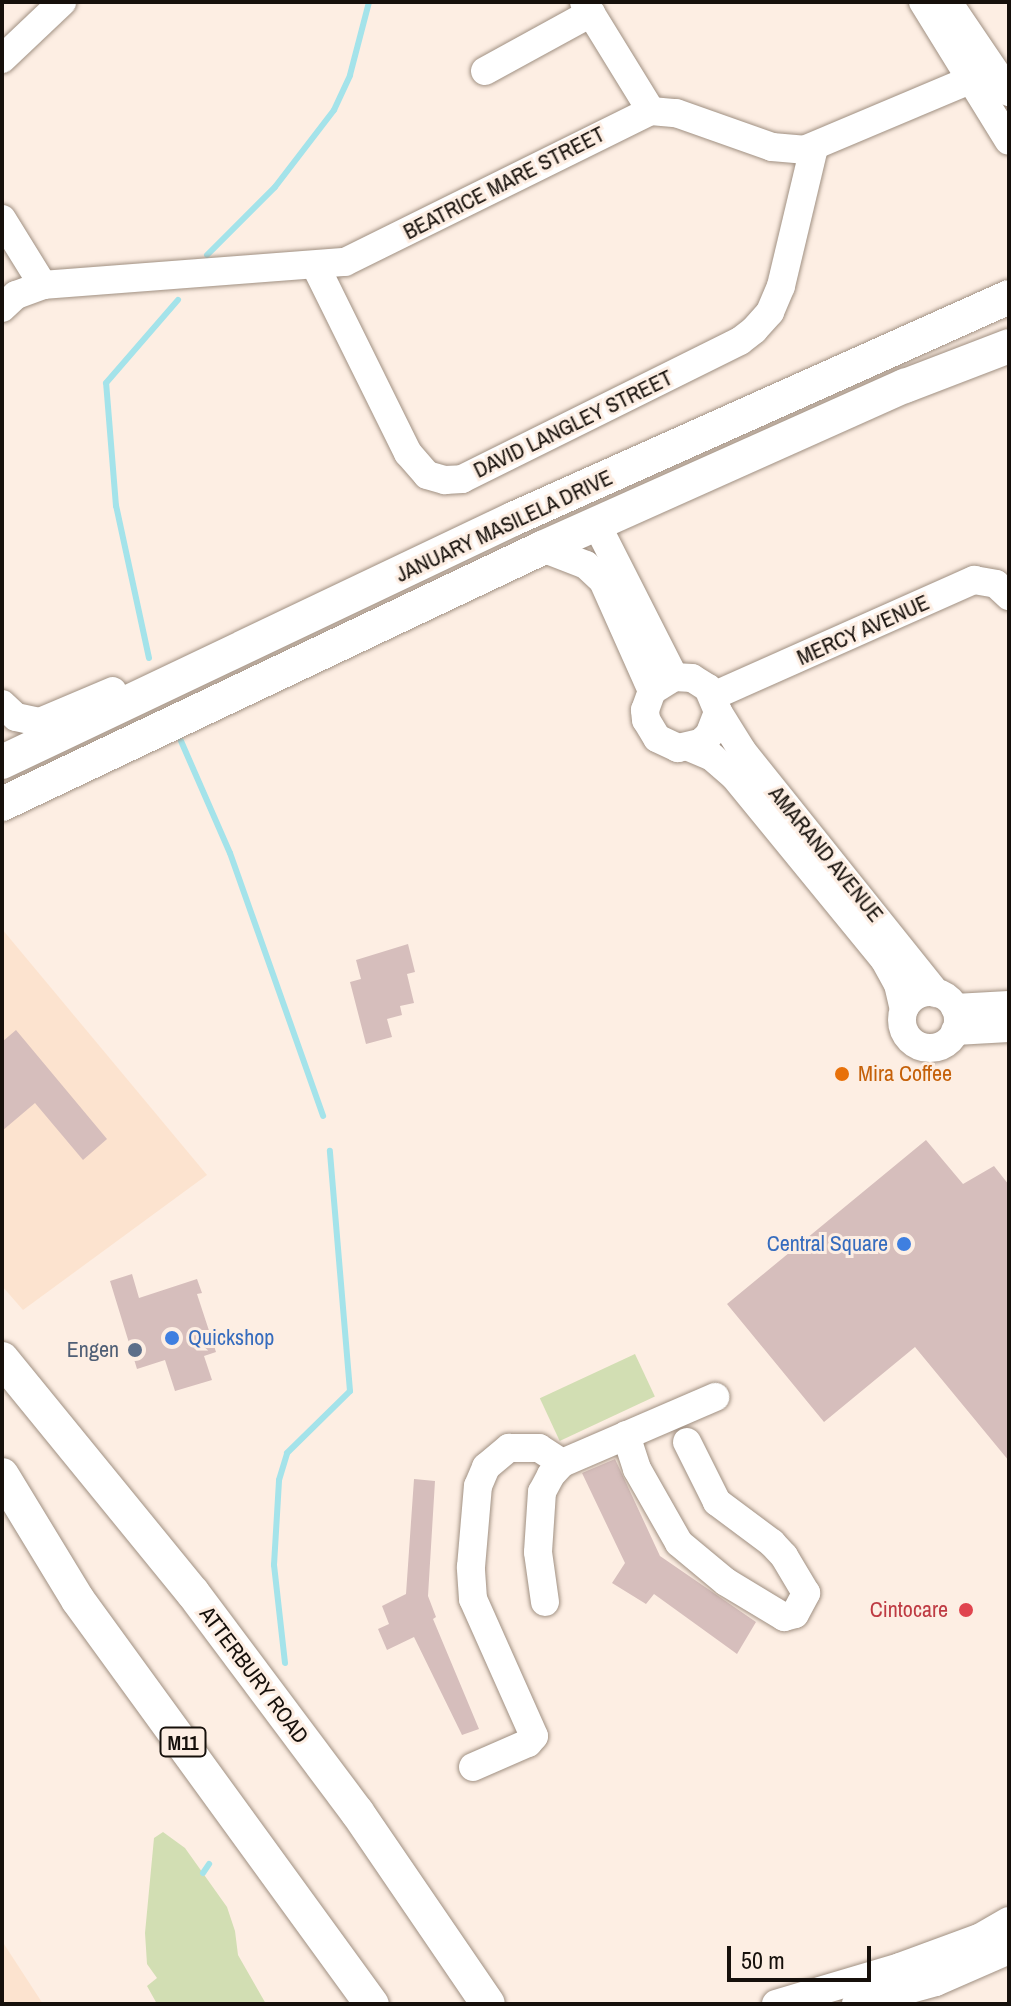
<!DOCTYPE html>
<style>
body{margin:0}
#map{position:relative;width:1011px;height:2006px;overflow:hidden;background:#fdeee3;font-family:"Archivo Narrow",sans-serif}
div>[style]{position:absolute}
.built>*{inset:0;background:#fce3cf}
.green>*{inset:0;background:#d2deb3;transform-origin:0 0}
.stream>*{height:6px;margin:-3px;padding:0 3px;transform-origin:3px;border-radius:3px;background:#a4e3ea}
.building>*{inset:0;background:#d6bebc}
.roads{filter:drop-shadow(0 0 2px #a09082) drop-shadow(0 0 2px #a09082)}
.minor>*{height:28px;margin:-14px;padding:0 14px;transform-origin:14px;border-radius:14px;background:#fff}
.minor>.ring{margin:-14px;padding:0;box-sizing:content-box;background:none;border:28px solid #fff;border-radius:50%}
.major>*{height:34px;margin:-17px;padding:0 17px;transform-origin:17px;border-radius:17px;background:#fff}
.dots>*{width:22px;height:22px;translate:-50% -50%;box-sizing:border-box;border:4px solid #fdeee3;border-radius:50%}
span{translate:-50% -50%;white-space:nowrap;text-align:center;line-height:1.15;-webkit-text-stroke:6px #fdeee3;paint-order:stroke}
.shield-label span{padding:2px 6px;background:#fdeee3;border:2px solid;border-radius:6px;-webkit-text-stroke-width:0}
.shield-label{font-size:20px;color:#16100b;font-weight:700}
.street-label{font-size:22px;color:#16100b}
.food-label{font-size:22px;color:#c56008}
.left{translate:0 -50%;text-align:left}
.shop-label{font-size:22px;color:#366cbe}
.right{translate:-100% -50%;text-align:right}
.service-label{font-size:22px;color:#4e5e75}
.health-label{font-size:22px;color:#be3a42}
.frame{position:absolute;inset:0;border:4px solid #16100b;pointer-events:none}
.scale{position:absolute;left:727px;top:1946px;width:144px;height:36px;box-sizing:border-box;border:4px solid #16100b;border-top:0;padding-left:10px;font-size:24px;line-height:28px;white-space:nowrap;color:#16100b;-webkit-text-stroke:6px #fdeee3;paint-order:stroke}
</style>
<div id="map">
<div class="built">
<i style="clip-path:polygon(2px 929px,207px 1175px,23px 1310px,2px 1286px)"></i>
<i style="clip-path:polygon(2px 1941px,43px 2004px,2px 2004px)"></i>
</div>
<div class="green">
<i style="left:635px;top:1354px;width:47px;height:105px;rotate:65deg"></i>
<i style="clip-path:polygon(163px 1832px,185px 1848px,227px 1907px,235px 1931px,238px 1955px,266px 2004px,157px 2004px,147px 1986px,157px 1978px,147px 1964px,145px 1933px,154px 1838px)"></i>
</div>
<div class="stream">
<i style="left:207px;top:255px;width:96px;rotate:-45deg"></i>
<i style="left:275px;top:187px;width:97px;rotate:-52.5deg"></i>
<i style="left:334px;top:110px;width:38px;rotate:-65deg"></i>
<i style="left:350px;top:75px;width:75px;rotate:-75.4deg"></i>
<i style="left:149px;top:658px;width:156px;rotate:-102.2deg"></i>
<i style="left:116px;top:506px;width:123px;rotate:-94.6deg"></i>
<i style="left:106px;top:383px;width:110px;rotate:-49.1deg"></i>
<i style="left:181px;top:741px;width:122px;rotate:66.4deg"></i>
<i style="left:230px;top:853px;width:279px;rotate:70.5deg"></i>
<i style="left:285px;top:1663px;width:99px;rotate:-96.4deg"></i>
<i style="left:274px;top:1565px;width:85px;rotate:-86.6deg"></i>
<i style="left:279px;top:1480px;width:28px;rotate:-73deg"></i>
<i style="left:287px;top:1453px;width:88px;rotate:-44.5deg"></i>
<i style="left:350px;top:1391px;width:241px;rotate:-94.8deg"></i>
<i style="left:203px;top:1873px;width:11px;rotate:-56deg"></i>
</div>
<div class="building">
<i style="clip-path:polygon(408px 944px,415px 972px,407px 974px,414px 1003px,400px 1006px,402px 1015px,387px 1019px,392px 1037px,366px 1044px,350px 982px,361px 979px,356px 960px)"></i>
<i style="clip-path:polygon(16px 1030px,107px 1139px,83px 1160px,35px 1103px,2px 1131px,2px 1042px)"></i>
<i style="clip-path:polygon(926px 1140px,963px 1184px,994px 1166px,1009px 1185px,1009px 1461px,915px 1347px,824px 1422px,727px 1304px)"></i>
<i style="clip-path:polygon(132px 1274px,139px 1298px,197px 1279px,202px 1293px,197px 1294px,216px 1352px,204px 1356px,212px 1380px,175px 1391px,165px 1360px,137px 1369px,110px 1281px)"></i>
<i style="clip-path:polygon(615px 1459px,660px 1556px,756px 1622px,737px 1654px,654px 1594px,646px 1604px,612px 1583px,625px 1563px,582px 1473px)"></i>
<i style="clip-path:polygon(414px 1479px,435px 1481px,428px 1596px,436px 1617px,433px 1619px,479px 1729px,462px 1735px,414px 1637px,387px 1650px,378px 1629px,389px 1624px,382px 1606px,406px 1594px)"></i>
</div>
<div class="roads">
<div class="minor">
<i style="left:584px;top:2px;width:128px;rotate:58.4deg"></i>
<i style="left:923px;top:2px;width:163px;rotate:58.3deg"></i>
<i style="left:948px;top:2px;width:109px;rotate:55.9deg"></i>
<i style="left:2px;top:59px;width:83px;rotate:-43.5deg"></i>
<i style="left:485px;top:71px;width:121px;rotate:-28.7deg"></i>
<i style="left:2px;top:219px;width:78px;rotate:58.2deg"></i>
<i style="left:315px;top:265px;width:210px;rotate:63.7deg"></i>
<i style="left:408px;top:453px;width:29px;rotate:49deg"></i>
<i style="left:427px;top:475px;width:19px;rotate:16deg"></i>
<i style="left:445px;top:480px;width:17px;rotate:-3deg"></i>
<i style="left:462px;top:479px;width:310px;rotate:-26.4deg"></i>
<i style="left:740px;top:341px;width:18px;rotate:-38deg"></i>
<i style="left:754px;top:330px;width:24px;rotate:-48deg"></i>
<i style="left:770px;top:312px;width:28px;rotate:-67deg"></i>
<i style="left:781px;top:286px;width:142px;rotate:-76.6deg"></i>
<i style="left:2px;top:308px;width:19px;rotate:-43deg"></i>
<i style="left:16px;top:295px;width:29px;rotate:-20deg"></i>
<i style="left:43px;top:285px;width:303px;rotate:-4.4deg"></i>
<i style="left:345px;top:262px;width:341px;rotate:-26.3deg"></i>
<i style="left:651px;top:111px;width:25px;rotate:5deg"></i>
<i style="left:676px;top:113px;width:102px;rotate:19.5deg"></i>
<i style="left:772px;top:147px;width:32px;rotate:5deg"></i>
<i style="left:804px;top:150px;width:205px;rotate:-22.9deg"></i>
<i style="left:597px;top:525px;width:170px;rotate:63.1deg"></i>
<i style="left:542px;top:548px;width:47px;rotate:21.1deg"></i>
<i style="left:586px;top:565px;width:23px;rotate:43deg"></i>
<i style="left:603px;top:581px;width:120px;rotate:66deg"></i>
<i style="left:713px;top:696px;width:286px;rotate:-24deg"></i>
<i style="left:974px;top:580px;width:22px;rotate:10deg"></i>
<i style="left:996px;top:584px;width:18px;rotate:43deg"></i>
<i style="left:2px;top:704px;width:19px;rotate:43deg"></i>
<i style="left:16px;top:717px;width:25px;rotate:12deg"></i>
<i style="left:40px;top:722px;width:79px;rotate:-23deg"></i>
<i style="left:718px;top:712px;width:25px;rotate:111deg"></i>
<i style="left:709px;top:735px;width:12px;rotate:138deg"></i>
<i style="left:700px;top:743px;width:23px;rotate:167deg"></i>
<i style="left:678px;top:748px;width:23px;rotate:-155deg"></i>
<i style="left:657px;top:738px;width:21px;rotate:-121deg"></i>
<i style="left:646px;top:720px;width:10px;rotate:-96deg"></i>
<i style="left:645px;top:710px;width:20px;rotate:-70deg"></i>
<i style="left:652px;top:691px;width:26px;rotate:-32deg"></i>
<i style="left:674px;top:677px;width:18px;rotate:3deg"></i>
<i style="left:692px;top:678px;width:19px;rotate:32deg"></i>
<i style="left:708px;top:688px;width:26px;rotate:67deg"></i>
<i style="left:718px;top:712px;width:47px;rotate:58deg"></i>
<i style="left:743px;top:752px;width:309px;rotate:51.3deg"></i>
<i style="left:689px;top:747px;width:25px;rotate:23deg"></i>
<i style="left:712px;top:757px;width:29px;rotate:41deg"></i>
<i style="left:734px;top:776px;width:237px;rotate:50.7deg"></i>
<i style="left:884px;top:959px;width:29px;rotate:61deg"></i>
<i style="left:898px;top:984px;width:26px;rotate:77deg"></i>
<i class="ring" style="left:902px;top:992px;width:28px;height:28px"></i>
<i style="left:955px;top:1008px;width:54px;rotate:-3.2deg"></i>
<i style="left:955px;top:1031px;width:54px;rotate:-3.2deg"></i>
<i style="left:626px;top:1435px;width:36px;rotate:72deg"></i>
<i style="left:637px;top:1469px;width:85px;rotate:60.4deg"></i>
<i style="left:679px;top:1543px;width:61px;rotate:39.7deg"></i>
<i style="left:726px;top:1582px;width:68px;rotate:31.1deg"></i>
<i style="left:784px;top:1617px;width:11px;rotate:-15deg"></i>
<i style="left:795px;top:1614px;width:24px;rotate:-62deg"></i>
<i style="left:806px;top:1593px;width:43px;rotate:-120.7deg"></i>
<i style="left:784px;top:1556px;width:18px;rotate:-133deg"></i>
<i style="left:772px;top:1543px;width:69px;rotate:-143.3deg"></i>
<i style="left:717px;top:1502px;width:67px;rotate:-116.6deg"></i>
<i style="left:545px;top:1602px;width:50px;rotate:-98deg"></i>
<i style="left:538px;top:1552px;width:60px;rotate:-86.2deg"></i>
<i style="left:542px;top:1492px;width:19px;rotate:-62deg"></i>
<i style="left:551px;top:1475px;width:16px;rotate:-47deg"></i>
<i style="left:562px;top:1463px;width:167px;rotate:-23.3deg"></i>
<i style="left:473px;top:1767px;width:60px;rotate:-23.6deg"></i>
<i style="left:528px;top:1743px;width:9px;rotate:-49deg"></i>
<i style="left:534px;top:1736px;width:150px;rotate:-114deg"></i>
<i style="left:473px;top:1599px;width:32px;rotate:-94deg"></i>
<i style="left:471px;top:1567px;width:81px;rotate:-85.1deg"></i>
<i style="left:478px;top:1486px;width:21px;rotate:-67deg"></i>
<i style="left:486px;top:1467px;width:30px;rotate:-40deg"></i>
<i style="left:509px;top:1448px;width:30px"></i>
<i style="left:539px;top:1448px;width:27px;rotate:33deg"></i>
<i style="left:776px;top:2004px;width:129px;rotate:-16.6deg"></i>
<i style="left:900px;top:1967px;width:84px;rotate:-20.2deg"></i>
<i style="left:979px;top:1938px;width:34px;rotate:-30deg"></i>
<i style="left:856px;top:2004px;width:83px;rotate:-15.4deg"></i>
<i style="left:936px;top:1982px;width:80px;rotate:-23.7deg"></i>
</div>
<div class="major">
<i style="left:2px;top:762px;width:566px;rotate:-25.43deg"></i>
<i style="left:513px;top:519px;width:543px;rotate:-24.11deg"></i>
<i style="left:2px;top:804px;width:598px;rotate:-25.36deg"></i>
<i style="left:542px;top:548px;width:398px;rotate:-24.1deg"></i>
<i style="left:905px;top:386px;width:111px;rotate:-21deg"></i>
<i style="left:2px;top:1359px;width:302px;rotate:50.8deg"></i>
<i style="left:193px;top:1593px;width:274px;rotate:53.2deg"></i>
<i style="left:357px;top:1812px;width:232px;rotate:55.7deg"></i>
<i style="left:2px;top:1475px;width:146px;rotate:58.7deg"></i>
<i style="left:78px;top:1600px;width:500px;rotate:54deg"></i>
</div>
</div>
<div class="dots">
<i style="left:842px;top:1074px;background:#e8710a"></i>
<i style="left:904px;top:1244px;background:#3f7fe0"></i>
<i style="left:172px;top:1338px;background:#3f7fe0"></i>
<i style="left:135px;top:1350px;background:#5c6f8a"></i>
<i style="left:966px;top:1610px;background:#e0444e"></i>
</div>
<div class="shield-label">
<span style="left:183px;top:1742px">M11</span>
</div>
<div class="street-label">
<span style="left:504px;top:183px;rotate:-27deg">BEATRICE MARE STREET</span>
<span style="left:573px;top:424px;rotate:-26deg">DAVID LANGLEY STREET</span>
<span style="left:504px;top:526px;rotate:-25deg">JANUARY MASILELA DRIVE</span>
<span style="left:863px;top:630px;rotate:-24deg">MERCY AVENUE</span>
<span style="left:826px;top:854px;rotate:51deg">AMARAND AVENUE</span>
<span style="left:254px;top:1675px;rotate:53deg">ATTERBURY ROAD</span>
</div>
<div class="food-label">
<span class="left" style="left:858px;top:1074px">Mira Coffee</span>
</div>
<div class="shop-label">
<span class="right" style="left:888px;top:1244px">Central Square</span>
<span class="left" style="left:188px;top:1338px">Quickshop</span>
</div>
<div class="service-label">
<span class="right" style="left:119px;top:1350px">Engen</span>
</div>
<div class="health-label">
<span class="right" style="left:948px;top:1610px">Cintocare</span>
</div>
<div class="frame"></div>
<div class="scale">50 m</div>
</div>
